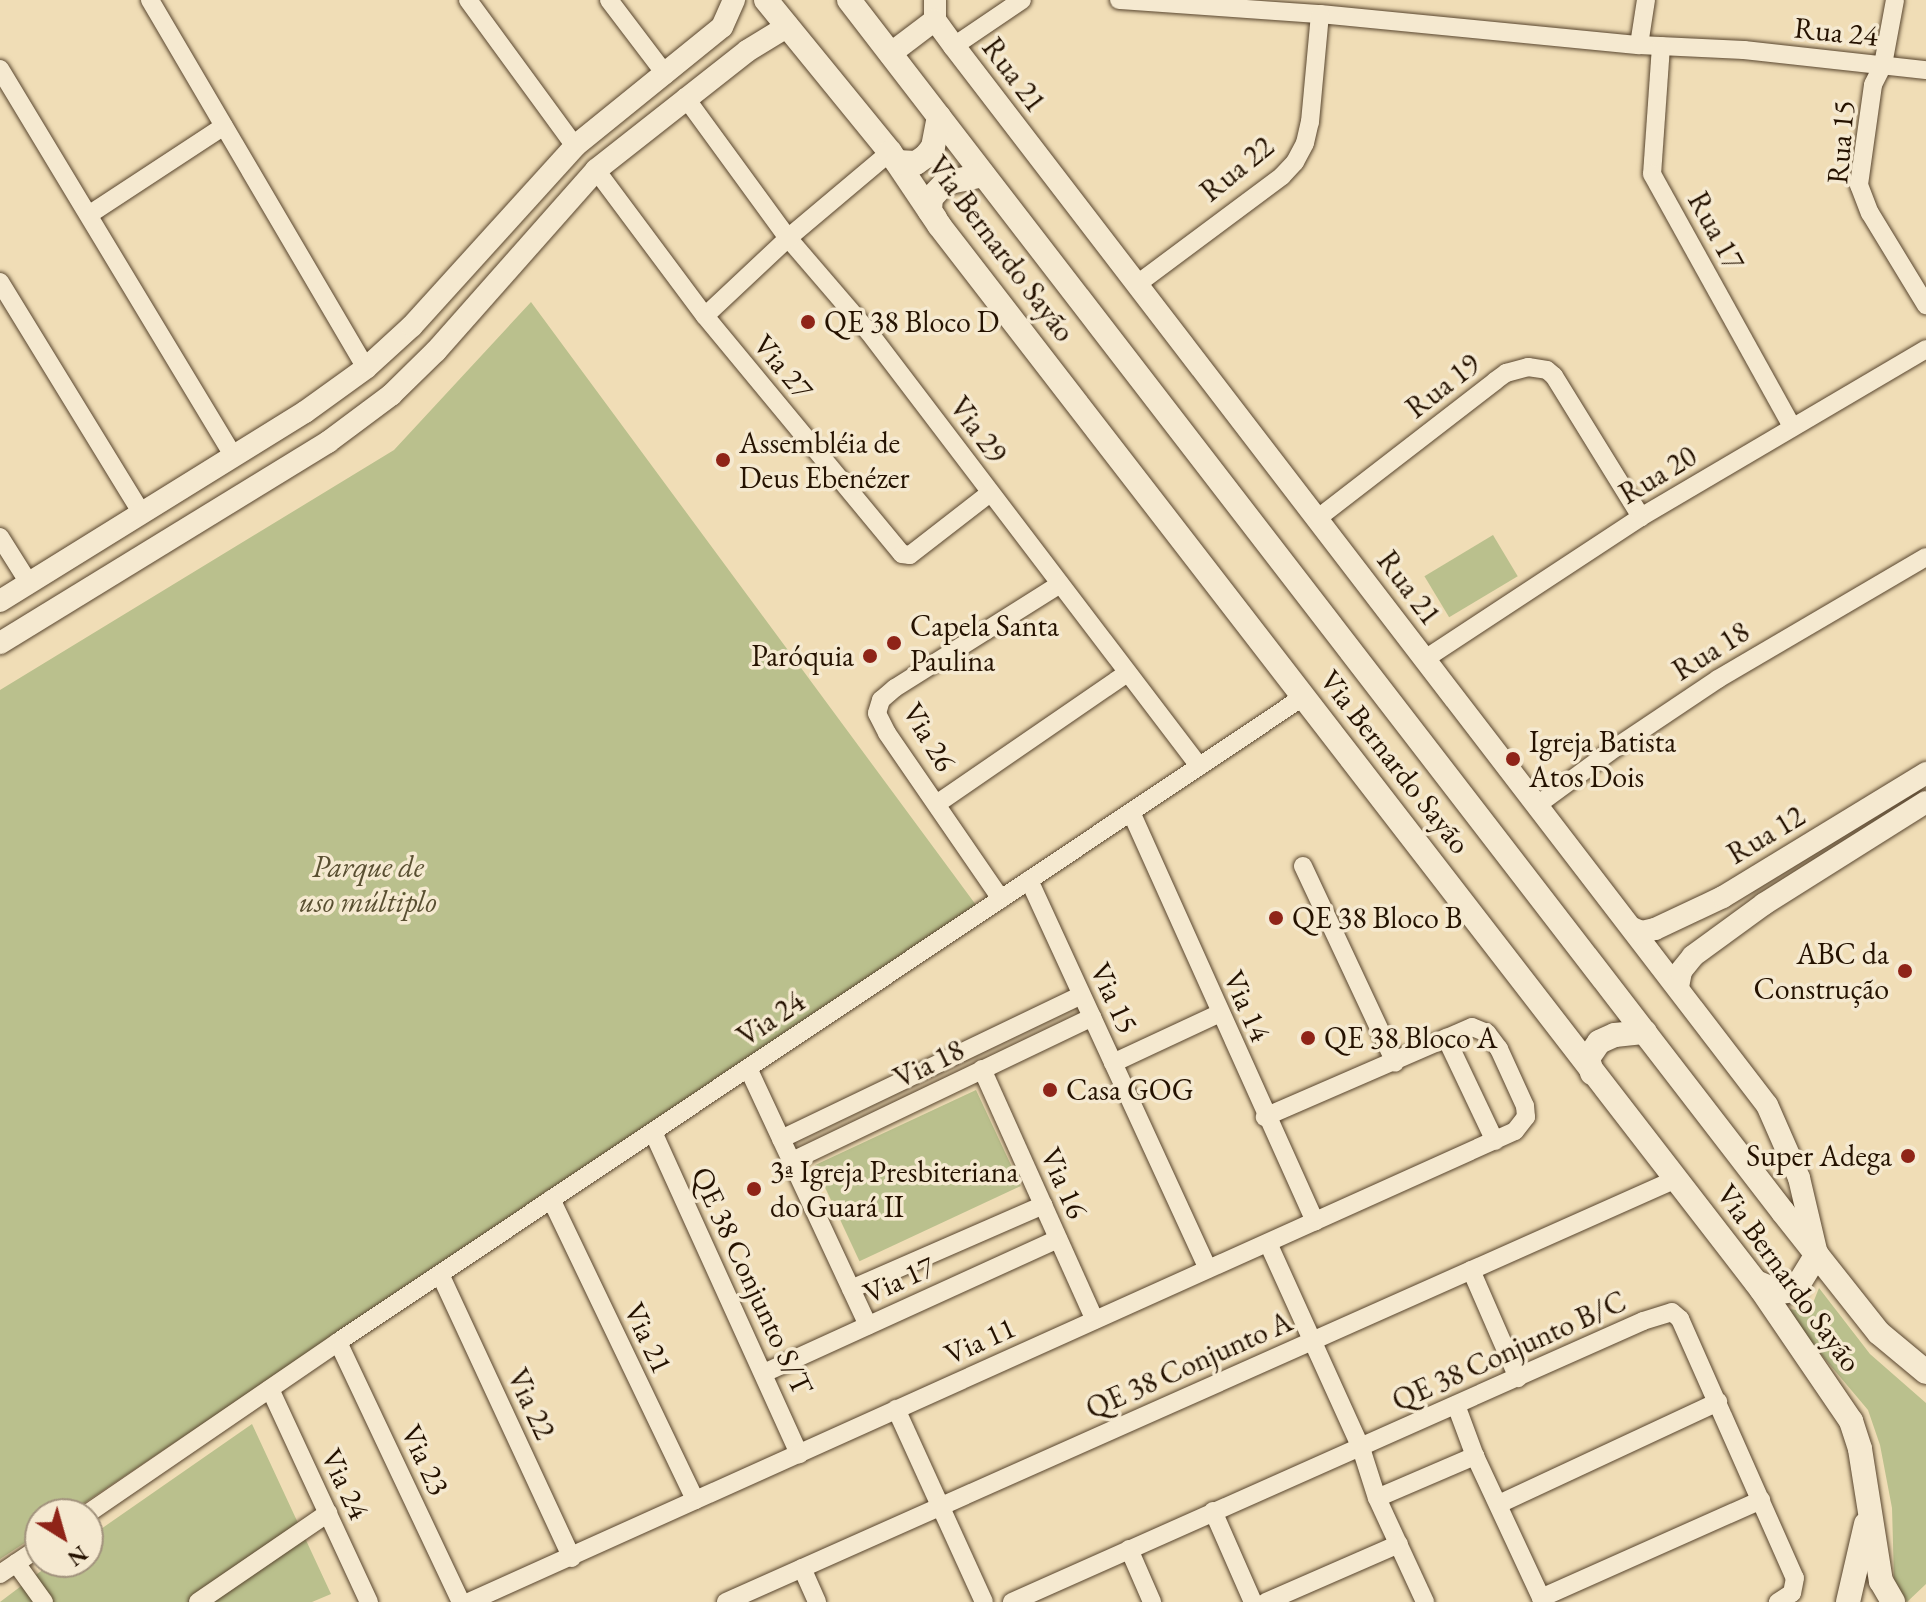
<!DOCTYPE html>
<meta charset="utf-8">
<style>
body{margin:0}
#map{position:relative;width:1926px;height:1602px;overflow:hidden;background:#f0ddb6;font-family:"EB Garamond",serif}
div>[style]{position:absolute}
.green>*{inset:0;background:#bac08d;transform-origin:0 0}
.roads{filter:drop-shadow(0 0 2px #58452e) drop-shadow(0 0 2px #58452e)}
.minor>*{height:18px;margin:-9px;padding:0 9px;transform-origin:9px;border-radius:9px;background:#f5e9d0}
.tertiary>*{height:22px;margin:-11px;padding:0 11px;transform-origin:11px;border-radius:11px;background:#f5e9d0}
.secondary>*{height:24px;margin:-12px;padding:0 12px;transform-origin:12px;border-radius:12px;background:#f5e9d0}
.dots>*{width:22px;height:22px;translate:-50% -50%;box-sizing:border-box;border:4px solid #f5e9d0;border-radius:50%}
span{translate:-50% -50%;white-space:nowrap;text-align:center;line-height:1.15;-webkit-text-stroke:7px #f5e9d0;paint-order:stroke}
.street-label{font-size:30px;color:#251200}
.poi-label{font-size:30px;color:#251200}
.left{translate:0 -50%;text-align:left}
.right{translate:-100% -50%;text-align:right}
.park-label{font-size:30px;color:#594f31;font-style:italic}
.north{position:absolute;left:24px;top:1498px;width:80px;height:80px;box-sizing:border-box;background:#f5e9d0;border:2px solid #a2937d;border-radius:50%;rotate:143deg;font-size:22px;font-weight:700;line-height:32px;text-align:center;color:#251200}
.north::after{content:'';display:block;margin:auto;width:28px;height:36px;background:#8f2418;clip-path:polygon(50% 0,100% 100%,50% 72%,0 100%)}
</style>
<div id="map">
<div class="green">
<i style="clip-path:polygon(531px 302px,976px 905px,68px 1514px,40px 1514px,40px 1533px,0 1559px,0 690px,394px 450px)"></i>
<i style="left:1493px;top:535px;width:48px;height:80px;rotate:59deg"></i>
<i style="left:976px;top:1090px;width:106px;height:178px;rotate:65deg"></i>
<i style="clip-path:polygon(1819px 1288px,1870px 1354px,1926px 1403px,1926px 1584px,1907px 1602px,1894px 1579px,1892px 1508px,1880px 1445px,1868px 1410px,1782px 1308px,1803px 1311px,1813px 1303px)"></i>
<i style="clip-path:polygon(252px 1424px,331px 1594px,312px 1602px,0 1602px,53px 1562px,88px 1562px,88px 1538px)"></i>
</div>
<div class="roads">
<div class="minor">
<i style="left:150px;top:0;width:427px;rotate:59.6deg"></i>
<i style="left:468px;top:0;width:181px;rotate:53.8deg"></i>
<i style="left:609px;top:0;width:94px;rotate:52.8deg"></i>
<i style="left:1119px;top:0;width:201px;rotate:4deg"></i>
<i style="left:1320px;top:14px;width:321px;rotate:5.6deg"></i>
<i style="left:1639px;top:45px;width:105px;rotate:2.7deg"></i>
<i style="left:1744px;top:50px;width:183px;rotate:6.3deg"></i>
<i style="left:1895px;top:0;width:66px;rotate:100.5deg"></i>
<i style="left:1883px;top:65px;width:22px;rotate:117deg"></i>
<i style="left:1873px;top:85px;width:101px;rotate:98deg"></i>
<i style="left:1859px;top:185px;width:30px;rotate:69deg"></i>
<i style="left:1870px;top:213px;width:108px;rotate:58.7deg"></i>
<i style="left:1639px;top:45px;width:46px;rotate:-81.2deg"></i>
<i style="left:954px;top:46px;width:82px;rotate:-34.1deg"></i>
<i style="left:1661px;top:46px;width:128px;rotate:94deg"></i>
<i style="left:1652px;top:174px;width:289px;rotate:61deg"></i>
<i style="left:0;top:69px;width:453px;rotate:58.9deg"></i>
<i style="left:685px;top:97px;width:175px;rotate:53.9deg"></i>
<i style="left:788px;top:238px;width:123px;rotate:49.3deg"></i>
<i style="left:868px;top:331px;width:547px;rotate:52.73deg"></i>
<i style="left:596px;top:170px;width:182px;rotate:53.3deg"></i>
<i style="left:705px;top:316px;width:309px;rotate:50.4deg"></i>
<i style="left:902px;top:554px;width:8px;rotate:7deg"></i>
<i style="left:910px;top:555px;width:101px;rotate:-37.8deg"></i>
<i style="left:90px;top:214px;width:160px;rotate:-33.3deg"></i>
<i style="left:0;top:282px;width:272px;rotate:58.5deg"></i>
<i style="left:1136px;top:285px;width:182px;rotate:-36.7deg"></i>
<i style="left:1282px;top:176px;width:19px;rotate:-47deg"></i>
<i style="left:1295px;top:162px;width:21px;rotate:-62deg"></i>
<i style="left:1305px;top:143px;width:22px;rotate:-77deg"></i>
<i style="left:1310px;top:122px;width:108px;rotate:-84.7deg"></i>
<i style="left:705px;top:316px;width:114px;rotate:-43.2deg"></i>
<i style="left:788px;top:238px;width:133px;rotate:-40.1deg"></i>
<i style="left:1318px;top:518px;width:224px;rotate:-37.7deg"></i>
<i style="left:1495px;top:381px;width:14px;rotate:-36deg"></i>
<i style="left:1506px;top:373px;width:23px;rotate:-15deg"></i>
<i style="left:1528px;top:367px;width:19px;rotate:9deg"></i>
<i style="left:1547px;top:370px;width:9px;rotate:41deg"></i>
<i style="left:1554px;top:376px;width:166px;rotate:58.3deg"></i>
<i style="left:0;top:537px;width:54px;rotate:57.8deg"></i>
<i style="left:1425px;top:659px;width:258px;rotate:-33.3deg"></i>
<i style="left:1641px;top:517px;width:331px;rotate:-30.5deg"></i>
<i style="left:938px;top:803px;width:229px;rotate:-34.5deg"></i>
<i style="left:1536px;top:806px;width:98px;rotate:-36.3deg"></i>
<i style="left:1615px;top:748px;width:124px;rotate:-33.8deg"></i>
<i style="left:1718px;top:679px;width:241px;rotate:-30.4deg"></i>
<i style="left:1131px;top:812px;width:449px;rotate:65.8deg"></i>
<i style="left:1303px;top:866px;width:217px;rotate:64.9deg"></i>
<i style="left:1029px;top:880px;width:428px;rotate:65.3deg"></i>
<i style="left:1001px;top:899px;width:201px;rotate:-124.5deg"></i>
<i style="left:887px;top:733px;width:22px;rotate:-117deg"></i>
<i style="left:877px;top:713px;width:14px;rotate:-73deg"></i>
<i style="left:881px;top:700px;width:18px;rotate:-41deg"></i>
<i style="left:895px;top:688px;width:195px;rotate:-32.2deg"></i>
<i style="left:1446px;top:1038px;width:114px;rotate:64.6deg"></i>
<i style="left:1113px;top:1063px;width:118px;rotate:-25deg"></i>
<i style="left:748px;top:1068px;width:284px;rotate:65deg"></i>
<i style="left:982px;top:1069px;width:275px;rotate:65.8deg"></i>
<i style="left:653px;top:1132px;width:354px;rotate:65.6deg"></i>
<i style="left:781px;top:1139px;width:333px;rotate:-25.6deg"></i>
<i style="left:792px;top:1161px;width:333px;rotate:-25.6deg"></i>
<i style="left:551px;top:1199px;width:334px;rotate:64.4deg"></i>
<i style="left:1268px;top:1243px;width:225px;rotate:65.6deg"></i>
<i style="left:1361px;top:1448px;width:52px;rotate:72.3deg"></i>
<i style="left:1377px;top:1498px;width:115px;rotate:65.2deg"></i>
<i style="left:1471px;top:1270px;width:118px;rotate:66.5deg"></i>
<i style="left:440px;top:1274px;width:313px;rotate:65.1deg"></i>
<i style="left:851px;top:1289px;width:210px;rotate:-23.6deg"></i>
<i style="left:338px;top:1342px;width:288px;rotate:64.7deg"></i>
<i style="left:764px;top:1373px;width:323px;rotate:-24.5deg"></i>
<i style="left:270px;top:1389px;width:235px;rotate:65.1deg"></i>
<i style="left:1456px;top:1405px;width:54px;rotate:69.6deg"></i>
<i style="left:1475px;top:1456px;width:161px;rotate:65deg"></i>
<i style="left:896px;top:1409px;width:212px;rotate:65.5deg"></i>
<i style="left:1377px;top:1498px;width:107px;rotate:-23.2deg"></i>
<i style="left:1499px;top:1504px;width:242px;rotate:-25deg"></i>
<i style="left:1213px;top:1511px;width:99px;rotate:66.3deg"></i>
<i style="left:87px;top:1514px;width:304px;rotate:-34.4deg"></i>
<i style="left:338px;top:1342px;width:1161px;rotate:-33.76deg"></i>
<i style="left:1129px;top:1549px;width:58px;rotate:66.5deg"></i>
<i style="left:16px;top:1563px;width:48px;rotate:54.3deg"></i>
<i style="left:802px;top:1568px;width:37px;rotate:66deg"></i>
<i style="left:0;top:1574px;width:48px;rotate:-34deg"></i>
<i style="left:1541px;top:1598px;width:241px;rotate:-24deg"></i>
<i style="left:198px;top:1602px;width:158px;rotate:-34.4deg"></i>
<i style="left:469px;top:1602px;width:1147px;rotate:-24.24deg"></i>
<i style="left:1515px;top:1131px;width:18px;rotate:-52deg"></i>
<i style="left:1526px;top:1117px;width:11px;rotate:-95deg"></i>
<i style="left:1525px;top:1106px;width:63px;rotate:-114.5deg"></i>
<i style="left:1499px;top:1049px;width:20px;rotate:-127deg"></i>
<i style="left:1487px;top:1033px;width:16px;rotate:-158deg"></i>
<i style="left:1472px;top:1027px;width:226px;rotate:156.5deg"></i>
<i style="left:726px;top:1602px;width:1040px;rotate:-24deg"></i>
<i style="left:1012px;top:1602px;width:691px;rotate:-24deg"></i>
<i style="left:1643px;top:1321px;width:30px;rotate:-17deg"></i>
<i style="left:1672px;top:1312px;width:11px;rotate:41deg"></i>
<i style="left:1680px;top:1319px;width:283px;rotate:66.1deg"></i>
<i style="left:1795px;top:1578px;width:15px;rotate:101deg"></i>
<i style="left:1792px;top:1593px;width:17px;rotate:147deg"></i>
<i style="left:1266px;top:1602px;width:145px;rotate:-23.6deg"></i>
</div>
<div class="tertiary">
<i style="left:935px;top:0;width:20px;rotate:90deg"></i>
<i style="left:935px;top:20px;width:32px;rotate:54deg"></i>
<i style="left:954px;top:46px;width:1335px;rotate:52.49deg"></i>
<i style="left:1767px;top:1105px;width:80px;rotate:66.3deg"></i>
<i style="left:1799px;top:1178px;width:78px;rotate:76.7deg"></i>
<i style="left:890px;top:54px;width:56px;rotate:-37.1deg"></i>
<i style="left:0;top:601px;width:359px;rotate:-31.8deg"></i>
<i style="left:305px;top:412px;width:75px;rotate:-35.8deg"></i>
<i style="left:366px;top:368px;width:62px;rotate:-42.4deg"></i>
<i style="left:412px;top:326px;width:243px;rotate:-47.8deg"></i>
<i style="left:575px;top:146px;width:189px;rotate:-39deg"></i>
<i style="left:722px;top:27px;width:30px;rotate:-66deg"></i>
<i style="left:0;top:643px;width:385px;rotate:-31.5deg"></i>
<i style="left:328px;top:442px;width:79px;rotate:-36.7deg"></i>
<i style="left:391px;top:395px;width:63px;rotate:-44.4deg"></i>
<i style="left:436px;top:351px;width:242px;rotate:-48.5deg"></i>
<i style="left:596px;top:170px;width:192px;rotate:-38.2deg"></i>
<i style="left:747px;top:51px;width:48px;rotate:-31.4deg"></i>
<i style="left:1632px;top:928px;width:11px;rotate:22deg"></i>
<i style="left:1642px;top:932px;width:13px;rotate:-13deg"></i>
<i style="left:1655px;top:929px;width:75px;rotate:-25.2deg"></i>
<i style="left:1723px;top:897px;width:238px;rotate:-31.4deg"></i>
<i style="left:1678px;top:987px;width:16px;rotate:-79deg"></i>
<i style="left:1681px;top:971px;width:19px;rotate:-51deg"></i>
<i style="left:1693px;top:956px;width:88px;rotate:-36.2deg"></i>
<i style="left:1764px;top:904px;width:191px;rotate:-32.2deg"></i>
</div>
<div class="secondary">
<i style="left:766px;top:0;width:196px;rotate:50.8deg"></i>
<i style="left:890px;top:152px;width:88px;rotate:56.1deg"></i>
<i style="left:939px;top:225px;width:1345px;rotate:52.31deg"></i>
<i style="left:1761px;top:1289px;width:160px;rotate:55.7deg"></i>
<i style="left:1851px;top:1421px;width:29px;rotate:72deg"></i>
<i style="left:1860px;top:1449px;width:134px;rotate:81deg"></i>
<i style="left:1881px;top:1581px;width:24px;rotate:60deg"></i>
<i style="left:849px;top:0;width:1530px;rotate:52.38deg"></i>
<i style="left:1783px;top:1212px;width:154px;rotate:51.6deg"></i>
<i style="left:1879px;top:1333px;width:61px;rotate:39.7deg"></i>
<i style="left:897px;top:162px;width:19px;rotate:3deg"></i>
<i style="left:916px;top:163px;width:12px;rotate:-35deg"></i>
<i style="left:926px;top:156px;width:11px;rotate:-52deg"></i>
<i style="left:933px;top:147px;width:31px;rotate:-79deg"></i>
<i style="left:935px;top:218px;width:9px;rotate:-126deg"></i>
<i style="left:930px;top:211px;width:13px;rotate:-86deg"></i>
<i style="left:931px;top:198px;width:21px;rotate:-47deg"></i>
<i style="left:945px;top:183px;width:39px;rotate:-12deg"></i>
<i style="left:1592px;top:1073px;width:16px;rotate:-105deg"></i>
<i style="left:1588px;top:1058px;width:19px;rotate:-55deg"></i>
<i style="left:1599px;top:1042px;width:17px;rotate:-24deg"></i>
<i style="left:1615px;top:1035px;width:30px;rotate:-6deg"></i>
<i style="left:1756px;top:1282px;width:25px;rotate:23deg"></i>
<i style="left:1779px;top:1292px;width:16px;rotate:-7deg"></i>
<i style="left:1795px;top:1290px;width:42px;rotate:-58.6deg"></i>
<i style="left:1848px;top:1602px;width:80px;rotate:-77deg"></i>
</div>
</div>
<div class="dots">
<i style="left:808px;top:322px;background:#8f2418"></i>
<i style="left:723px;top:460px;background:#8f2418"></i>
<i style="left:894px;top:643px;background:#8f2418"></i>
<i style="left:870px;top:656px;background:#8f2418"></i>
<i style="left:1513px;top:759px;background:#8f2418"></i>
<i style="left:1276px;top:918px;background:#8f2418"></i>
<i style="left:1905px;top:971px;background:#8f2418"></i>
<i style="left:1308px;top:1038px;background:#8f2418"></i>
<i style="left:1050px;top:1090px;background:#8f2418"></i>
<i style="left:1908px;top:1156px;background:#8f2418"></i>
<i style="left:754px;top:1189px;background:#8f2418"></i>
</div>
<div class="street-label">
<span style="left:1836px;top:32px;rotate:6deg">Rua 24</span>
<span style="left:1014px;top:75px;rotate:53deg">Rua 21</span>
<span style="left:1841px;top:142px;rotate:-85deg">Rua 15</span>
<span style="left:1237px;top:169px;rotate:-39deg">Rua 22</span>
<span style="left:1716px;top:231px;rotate:61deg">Rua 17</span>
<span style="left:1001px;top:249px;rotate:53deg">Via Bernardo Sayão</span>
<span style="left:783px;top:367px;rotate:50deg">Via 27</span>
<span style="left:1443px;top:386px;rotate:-38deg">Rua 19</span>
<span style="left:978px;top:430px;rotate:53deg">Via 29</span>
<span style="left:1658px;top:475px;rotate:-31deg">Rua 20</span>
<span style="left:1409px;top:588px;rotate:53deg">Rua 21</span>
<span style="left:1711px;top:651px;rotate:-32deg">Rua 18</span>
<span style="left:929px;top:737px;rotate:59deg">Via 26</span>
<span style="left:1395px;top:762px;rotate:52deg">Via Bernardo Sayão</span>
<span style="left:1766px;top:835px;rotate:-31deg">Rua 12</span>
<span style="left:1114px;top:998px;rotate:65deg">Via 15</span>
<span style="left:1247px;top:1006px;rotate:66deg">Via 14</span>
<span style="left:771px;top:1019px;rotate:-34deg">Via 24</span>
<span style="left:929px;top:1064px;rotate:-26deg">Via 18</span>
<span style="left:1064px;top:1183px;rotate:66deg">Via 16</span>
<span style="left:1789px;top:1278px;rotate:54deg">Via Bernardo Sayão</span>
<span style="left:899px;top:1280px;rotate:-24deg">Via 17</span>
<span style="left:752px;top:1281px;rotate:65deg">QE 38 Conjunto S/T</span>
<span style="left:648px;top:1338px;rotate:65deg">Via 21</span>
<span style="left:980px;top:1341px;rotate:-24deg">Via 11</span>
<span style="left:1509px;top:1351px;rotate:-24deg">QE 38 Conjunto B/C</span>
<span style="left:1189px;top:1365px;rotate:-24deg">QE 38 Conjunto A</span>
<span style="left:531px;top:1404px;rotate:65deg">Via 22</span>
<span style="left:425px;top:1460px;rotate:65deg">Via 23</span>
<span style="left:345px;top:1484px;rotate:65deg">Via 24</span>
</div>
<div class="poi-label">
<span class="left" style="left:824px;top:322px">QE 38 Bloco D</span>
<span class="left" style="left:739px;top:460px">Assembléia de<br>Deus Ebenézer</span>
<span class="left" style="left:910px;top:643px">Capela Santa<br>Paulina</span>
<span class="right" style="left:854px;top:656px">Paróquia</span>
<span class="left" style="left:1529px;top:759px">Igreja Batista<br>Atos Dois</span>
<span class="left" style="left:1292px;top:918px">QE 38 Bloco B</span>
<span class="right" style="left:1889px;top:971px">ABC da<br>Construção</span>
<span class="left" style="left:1324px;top:1038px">QE 38 Bloco A</span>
<span class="left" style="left:1066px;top:1090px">Casa GOG</span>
<span class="right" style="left:1892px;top:1156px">Super Adega</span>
<span class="left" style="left:770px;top:1189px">3ª Igreja Presbiteriana<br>do Guará II</span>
</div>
<div class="park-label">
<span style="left:368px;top:884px">Parque de<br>uso múltiplo</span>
</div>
<div class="north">N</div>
</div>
